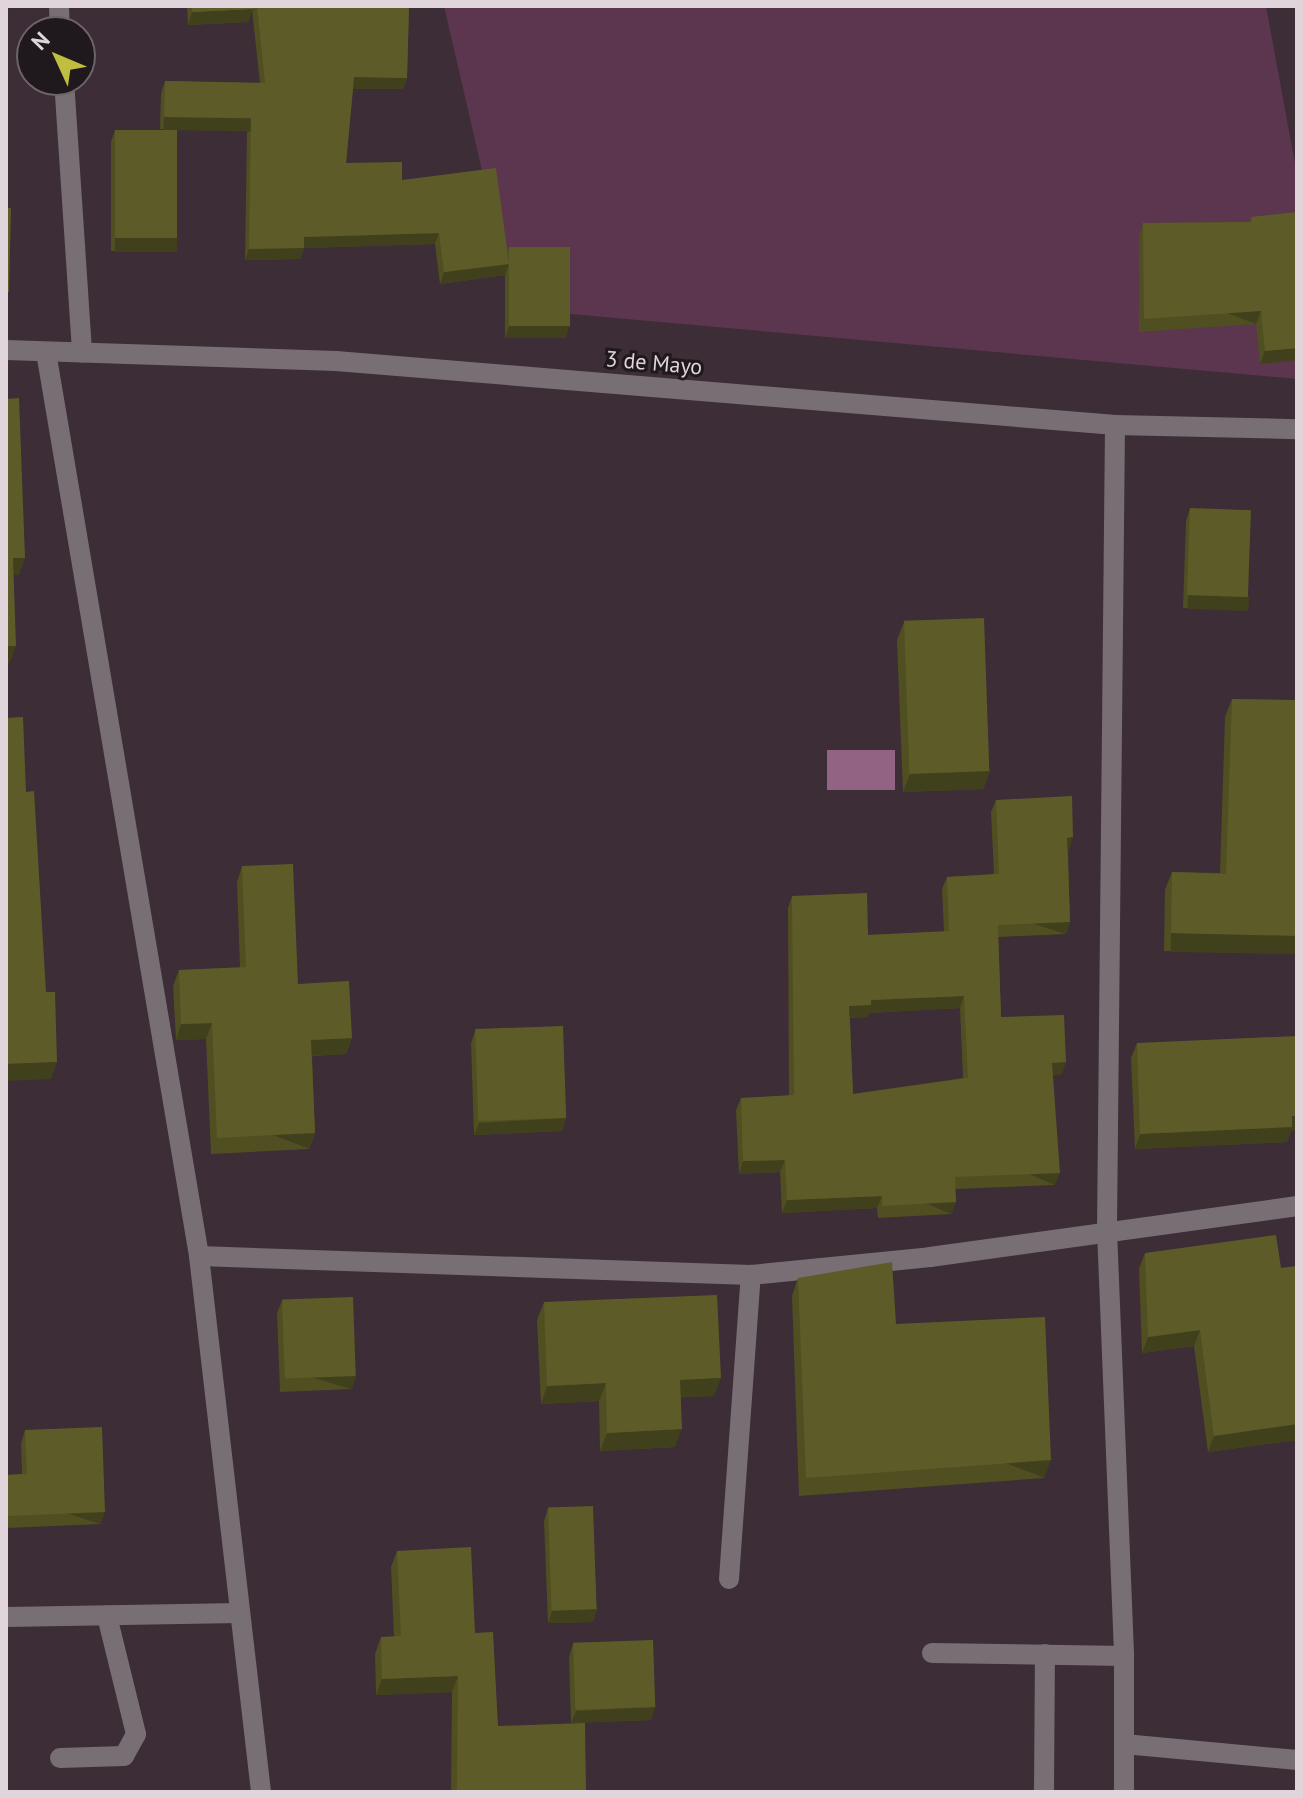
<!DOCTYPE html>
<style>
body{margin:0}
#map{position:relative;width:1303px;height:1798px;overflow:hidden;background:#3c2d37;font-family:"PT Sans",sans-serif}
div>[style]{position:absolute}
.green>*{inset:0;background:#5c354f}
.water>*{inset:0;background:#926382;transform-origin:0 0}
.minor>*{height:20px;margin:-10px;padding:0 10px;transform-origin:10px;border-radius:10px;background:#776f73}
.wall>*{inset:0;background:#504f22}
.shaded-wall>*{inset:0;background:#41401c;transform-origin:0 0}
.building>*{inset:0;background:#5d5c28;transform-origin:0 0}
span{translate:-50% -50%;white-space:nowrap;text-align:center;line-height:1.15;-webkit-text-stroke:6px #1f181c;paint-order:stroke}
.street-label{font-size:22px;color:#dfd5db}
.frame{position:absolute;inset:0;border:8px solid #dfd5db;pointer-events:none}
.north{position:absolute;left:16px;top:16px;width:80px;height:80px;box-sizing:border-box;background:#1f181c;border:2px solid #6c6468;border-radius:50%;rotate:314deg;font-size:22px;font-weight:700;line-height:32px;text-align:center;color:#dfd5db}
.north::after{content:'';display:block;margin:auto;width:28px;height:36px;background:#bfbe41;clip-path:polygon(50% 0,100% 100%,50% 72%,0 100%)}
</style>
<div id="map">
<div class="green">
<i style="clip-path:polygon(444px 6px,1266px 6px,1297px 174px,1297px 379px,514px 309px)"></i>
</div>
<div class="water">
<i style="left:895px;top:750px;width:40px;height:68px;rotate:90deg"></i>
</div>
<div class="minor">
<i style="left:59px;top:6px;width:26px;rotate:88deg"></i>
<i style="left:64px;top:80px;width:273px;rotate:86.2deg"></i>
<i style="left:6px;top:350px;width:330px;rotate:1.9deg"></i>
<i style="left:336px;top:361px;width:782px;rotate:4.7deg"></i>
<i style="left:1115px;top:425px;width:182px;rotate:1.3deg"></i>
<i style="left:46px;top:352px;width:917px;rotate:80.39deg"></i>
<i style="left:199px;top:1256px;width:540px;rotate:83.4deg"></i>
<i style="left:1115px;top:425px;width:805px;rotate:90.57deg"></i>
<i style="left:1107px;top:1230px;width:426px;rotate:87.7deg"></i>
<i style="left:1124px;top:1656px;width:136px;rotate:90deg"></i>
<i style="left:199px;top:1256px;width:552px;rotate:1.97deg"></i>
<i style="left:751px;top:1275px;width:180px;rotate:-5.7deg"></i>
<i style="left:930px;top:1257px;width:371px;rotate:-7.9deg"></i>
<i style="left:729px;top:1579px;width:305px;rotate:-85.9deg"></i>
<i style="left:6px;top:1617px;width:234px;rotate:-1deg"></i>
<i style="left:932px;top:1653px;width:192px;rotate:0.9deg"></i>
<i style="left:1124px;top:1744px;width:174px;rotate:5.3deg"></i>
<i style="left:60px;top:1758px;width:64px;rotate:-1.8deg"></i>
<i style="left:124px;top:1756px;width:25px;rotate:-61deg"></i>
<i style="left:136px;top:1734px;width:122px;rotate:-103.8deg"></i>
<i style="left:1044px;top:1792px;width:138px;rotate:-89.6deg"></i>
</div>
<div class="wall">
<i style="clip-path:polygon(187px 6px,409px 6px,407px 78px,403px 89px,353px 89px,346px 163px,402px 180px,507px 252px,509px 247px,566px 338px,505px 338px,505px 275px,440px 284px,435px 244px,304px 248px,300px 259px,245px 260px,247px 130px,160px 129px,161px 93px,165px 81px,260px 83px,252px 10px,248px 22px,188px 25px)"></i>
<i style="clip-path:polygon(115px 130px,172px 251px,111px 251px,111px 142px)"></i>
<i style="clip-path:polygon(1297px 212px,1297px 360px,1260px 364px,1256px 324px,1139px 332px,1139px 236px,1143px 223px,1249px 222px,1251px 217px)"></i>
<i style="clip-path:polygon(1190px 508px,1249px 597px,1244px 610px,1183px 608px,1186px 521px)"></i>
<i style="clip-path:polygon(904px 622px,990px 771px,983px 789px,903px 792px,897px 640px)"></i>
<i style="clip-path:polygon(1232px 699px,1297px 954px,1164px 951px,1165px 890px,1172px 872px,1220px 873px,1225px 717px)"></i>
<i style="clip-path:polygon(evenodd,996px 800px,1069px 850px,1068px 850px,1070px 922px,1066px 934px,998px 937px,1001px 1017px,1062px 1074px,1053px 1075px,1055px 1185px,955px 1189px,956px 1202px,951px 1214px,878px 1218px,877px 1208px,782px 1213px,780px 1172px,739px 1174px,736px 1110px,741px 1098px,789px 1096px,788px 908px,792px 896px,868px 935px,944px 932px,942px 889px,947px 877px,994px 874px,991px 812px,996px 800px,960px 1008px,963px 1078px,853px 1094px,850px 1018px,867px 1017px,869px 1013px,960px 1008px)"></i>
<i style="clip-path:polygon(242px 866px,298px 984px,352px 1038px,346px 1054px,312px 1056px,315px 1133px,309px 1149px,211px 1154px,206px 1039px,176px 1040px,173px 986px,179px 970px,240px 968px,237px 882px)"></i>
<i style="clip-path:polygon(475px 1031px,566px 1118px,562px 1131px,474px 1135px,471px 1043px)"></i>
<i style="clip-path:polygon(1137px 1043px,1291px 1131px,1287px 1142px,1135px 1149px,1131px 1058px)"></i>
<i style="clip-path:polygon(1145px 1253px,1281px 1268px,1297px 1266px,1297px 1440px,1208px 1452px,1194px 1346px,1142px 1353px,1139px 1269px)"></i>
<i style="clip-path:polygon(798px 1278px,896px 1324px,1044px 1478px,799px 1496px,792px 1296px)"></i>
<i style="clip-path:polygon(282px 1301px,352px 1389px,280px 1392px,277px 1313px)"></i>
<i style="clip-path:polygon(544px 1302px,714px 1396px,681px 1397px,675px 1447px,600px 1451px,599px 1401px,541px 1404px,537px 1320px)"></i>
<i style="clip-path:polygon(25px 1430px,101px 1524px,6px 1528px,6px 1475px,22px 1474px,21px 1443px)"></i>
<i style="clip-path:polygon(548px 1508px,597px 1609px,593px 1622px,548px 1623px,544px 1521px)"></i>
<i style="clip-path:polygon(397px 1551px,475px 1633px,498px 1726px,586px 1792px,451px 1792px,452px 1692px,376px 1695px,375px 1654px,381px 1637px,394px 1637px,391px 1567px)"></i>
<i style="clip-path:polygon(573px 1644px,655px 1707px,651px 1720px,571px 1723px,569px 1657px)"></i>
</div>
<div class="shaded-wall">
<i style="clip-path:polygon(253px 9px,248px 22px,188px 25px,192px 12px)"></i>
<i style="clip-path:polygon(354px 77px,407px 78px,403px 89px,349px 89px)"></i>
<i style="left:164px;top:117px;width:87px;height:13px;rotate:1deg"></i>
<i style="clip-path:polygon(439px 233px,435px 244px,304px 248px,300px 259px,245px 260px,249px 249px,304px 237px)"></i>
<i style="left:115px;top:238px;width:62px;height:14px"></i>
<i style="clip-path:polygon(509px 264px,505px 275px,440px 284px,444px 272px)"></i>
<i style="left:1261px;top:311px;width:14px;height:117px;rotate:111deg"></i>
<i style="clip-path:polygon(570px 325px,566px 338px,505px 338px,509px 326px)"></i>
<i style="clip-path:polygon(1297px 348px,1297px 360px,1260px 364px,1265px 351px)"></i>
<i style="clip-path:polygon(13px 558px,25px 558px,19px 575px,7px 575px)"></i>
<i style="left:1188px;top:595px;width:61px;height:14px;rotate:2deg"></i>
<i style="clip-path:polygon(6px 646px,16px 646px,10px 663px,6px 663px)"></i>
<i style="clip-path:polygon(990px 771px,983px 789px,903px 792px,910px 774px)"></i>
<i style="clip-path:polygon(1073px 837px,1069px 850px,1063px 850px,1067px 838px)"></i>
<i style="left:1070px;top:922px;width:13px;height:72px;rotate:108deg"></i>
<i style="left:1171px;top:933px;width:126px;height:19px;rotate:1deg"></i>
<i style="clip-path:polygon(964px 996px,960px 1008px,869px 1013px,867px 1017px,845px 1018px,849px 1006px,871px 1000px)"></i>
<i style="clip-path:polygon(212px 1023px,206px 1039px,176px 1040px,181px 1024px)"></i>
<i style="clip-path:polygon(352px 1038px,346px 1054px,305px 1056px,311px 1040px)"></i>
<i style="clip-path:polygon(57px 1062px,51px 1079px,6px 1081px,6px 1064px)"></i>
<i style="clip-path:polygon(1066px 1062px,1062px 1074px,1048px 1075px,1052px 1063px)"></i>
<i style="clip-path:polygon(1297px 1116px,1297px 1131px,1291px 1131px,1287px 1142px,1135px 1149px,1140px 1134px)"></i>
<i style="clip-path:polygon(566px 1118px,562px 1131px,474px 1135px,479px 1123px)"></i>
<i style="left:315px;top:1133px;width:17px;height:98px;rotate:111deg"></i>
<i style="clip-path:polygon(785px 1160px,780px 1172px,739px 1174px,743px 1161px)"></i>
<i style="left:1060px;top:1173px;width:13px;height:105px;rotate:113deg"></i>
<i style="clip-path:polygon(882px 1196px,877px 1208px,782px 1213px,787px 1200px)"></i>
<i style="left:956px;top:1202px;width:13px;height:74px;rotate:113deg"></i>
<i style="clip-path:polygon(1200px 1330px,1194px 1346px,1142px 1353px,1148px 1337px)"></i>
<i style="left:356px;top:1376px;width:14px;height:71px;rotate:107deg"></i>
<i style="clip-path:polygon(721px 1378px,714px 1396px,673px 1398px,680px 1380px)"></i>
<i style="clip-path:polygon(606px 1383px,599px 1401px,541px 1404px,547px 1386px)"></i>
<i style="clip-path:polygon(1297px 1424px,1297px 1440px,1208px 1452px,1214px 1436px)"></i>
<i style="clip-path:polygon(682px 1429px,675px 1447px,600px 1451px,607px 1433px)"></i>
<i style="left:1051px;top:1460px;width:19px;height:246px;rotate:111deg"></i>
<i style="left:105px;top:1512px;width:13px;height:99px;rotate:108deg"></i>
<i style="clip-path:polygon(597px 1609px,593px 1622px,548px 1623px,552px 1611px)"></i>
<i style="clip-path:polygon(458px 1676px,452px 1692px,376px 1695px,382px 1679px)"></i>
<i style="clip-path:polygon(655px 1707px,651px 1720px,571px 1723px,576px 1711px)"></i>
</div>
<div class="building">
<i style="clip-path:polygon(192px 6px,253px 6px,253px 9px,192px 12px)"></i>
<i style="clip-path:polygon(257px 6px,409px 6px,407px 78px,354px 77px,346px 163px,402px 162px,402px 180px,496px 168px,509px 264px,444px 272px,439px 233px,304px 237px,304px 248px,249px 249px,251px 118px,164px 117px,165px 81px,265px 83px)"></i>
<i style="left:115px;top:130px;width:62px;height:108px"></i>
<i style="clip-path:polygon(6px 208px,11px 208px,9px 292px,6px 292px)"></i>
<i style="clip-path:polygon(1297px 212px,1297px 348px,1265px 351px,1261px 311px,1144px 319px,1143px 223px,1252px 222px,1251px 217px)"></i>
<i style="left:509px;top:247px;width:61px;height:79px"></i>
<i style="clip-path:polygon(19px 398px,25px 558px,13px 558px,16px 646px,6px 646px,6px 399px)"></i>
<i style="left:1190px;top:508px;width:61px;height:87px;rotate:2deg"></i>
<i style="left:984px;top:618px;width:153px;height:80px;rotate:88deg"></i>
<i style="clip-path:polygon(1232px 699px,1297px 700px,1297px 936px,1171px 933px,1172px 872px,1226px 874px)"></i>
<i style="clip-path:polygon(23px 717px,26px 792px,34px 791px,46px 992px,55px 992px,57px 1062px,6px 1064px,6px 718px)"></i>
<i style="clip-path:polygon(evenodd,1072px 796px,1073px 837px,1067px 838px,1070px 922px,998px 925px,1001px 1017px,1064px 1015px,1066px 1062px,1052px 1063px,1060px 1173px,955px 1177px,956px 1202px,882px 1206px,882px 1196px,787px 1200px,785px 1160px,743px 1161px,741px 1098px,794px 1095px,792px 896px,867px 893px,868px 935px,949px 931px,947px 877px,999px 874px,996px 800px,1072px 796px,964px 996px,968px 1078px,853px 1094px,849px 1006px,871px 1005px,871px 1000px,964px 996px)"></i>
<i style="clip-path:polygon(293px 864px,298px 984px,349px 981px,352px 1038px,311px 1040px,315px 1133px,217px 1138px,212px 1023px,181px 1024px,179px 970px,246px 967px,242px 866px)"></i>
<i style="left:563px;top:1026px;width:92px;height:88px;rotate:88deg"></i>
<i style="clip-path:polygon(1297px 1036px,1297px 1116px,1292px 1116px,1292px 1127px,1140px 1134px,1137px 1043px)"></i>
<i style="clip-path:polygon(1276px 1235px,1281px 1268px,1297px 1266px,1297px 1424px,1214px 1436px,1200px 1330px,1148px 1337px,1145px 1253px)"></i>
<i style="clip-path:polygon(892px 1262px,896px 1324px,1045px 1317px,1051px 1460px,806px 1478px,798px 1278px)"></i>
<i style="clip-path:polygon(717px 1295px,721px 1378px,680px 1380px,682px 1429px,607px 1433px,606px 1383px,547px 1386px,544px 1302px)"></i>
<i style="left:353px;top:1297px;width:79px;height:71px;rotate:88deg"></i>
<i style="clip-path:polygon(102px 1427px,105px 1512px,6px 1516px,6px 1475px,27px 1474px,25px 1430px)"></i>
<i style="left:593px;top:1506px;width:103px;height:45px;rotate:88deg"></i>
<i style="clip-path:polygon(471px 1547px,475px 1633px,493px 1632px,498px 1726px,585px 1723px,586px 1792px,457px 1792px,458px 1676px,382px 1679px,381px 1637px,401px 1636px,397px 1551px)"></i>
<i style="left:653px;top:1640px;width:67px;height:80px;rotate:88deg"></i>
</div>
<div class="street-label">
<span style="left:654px;top:363px;rotate:5deg">3 de Mayo</span>
</div>
<div class="frame"></div>
<div class="north">N</div>
</div>
